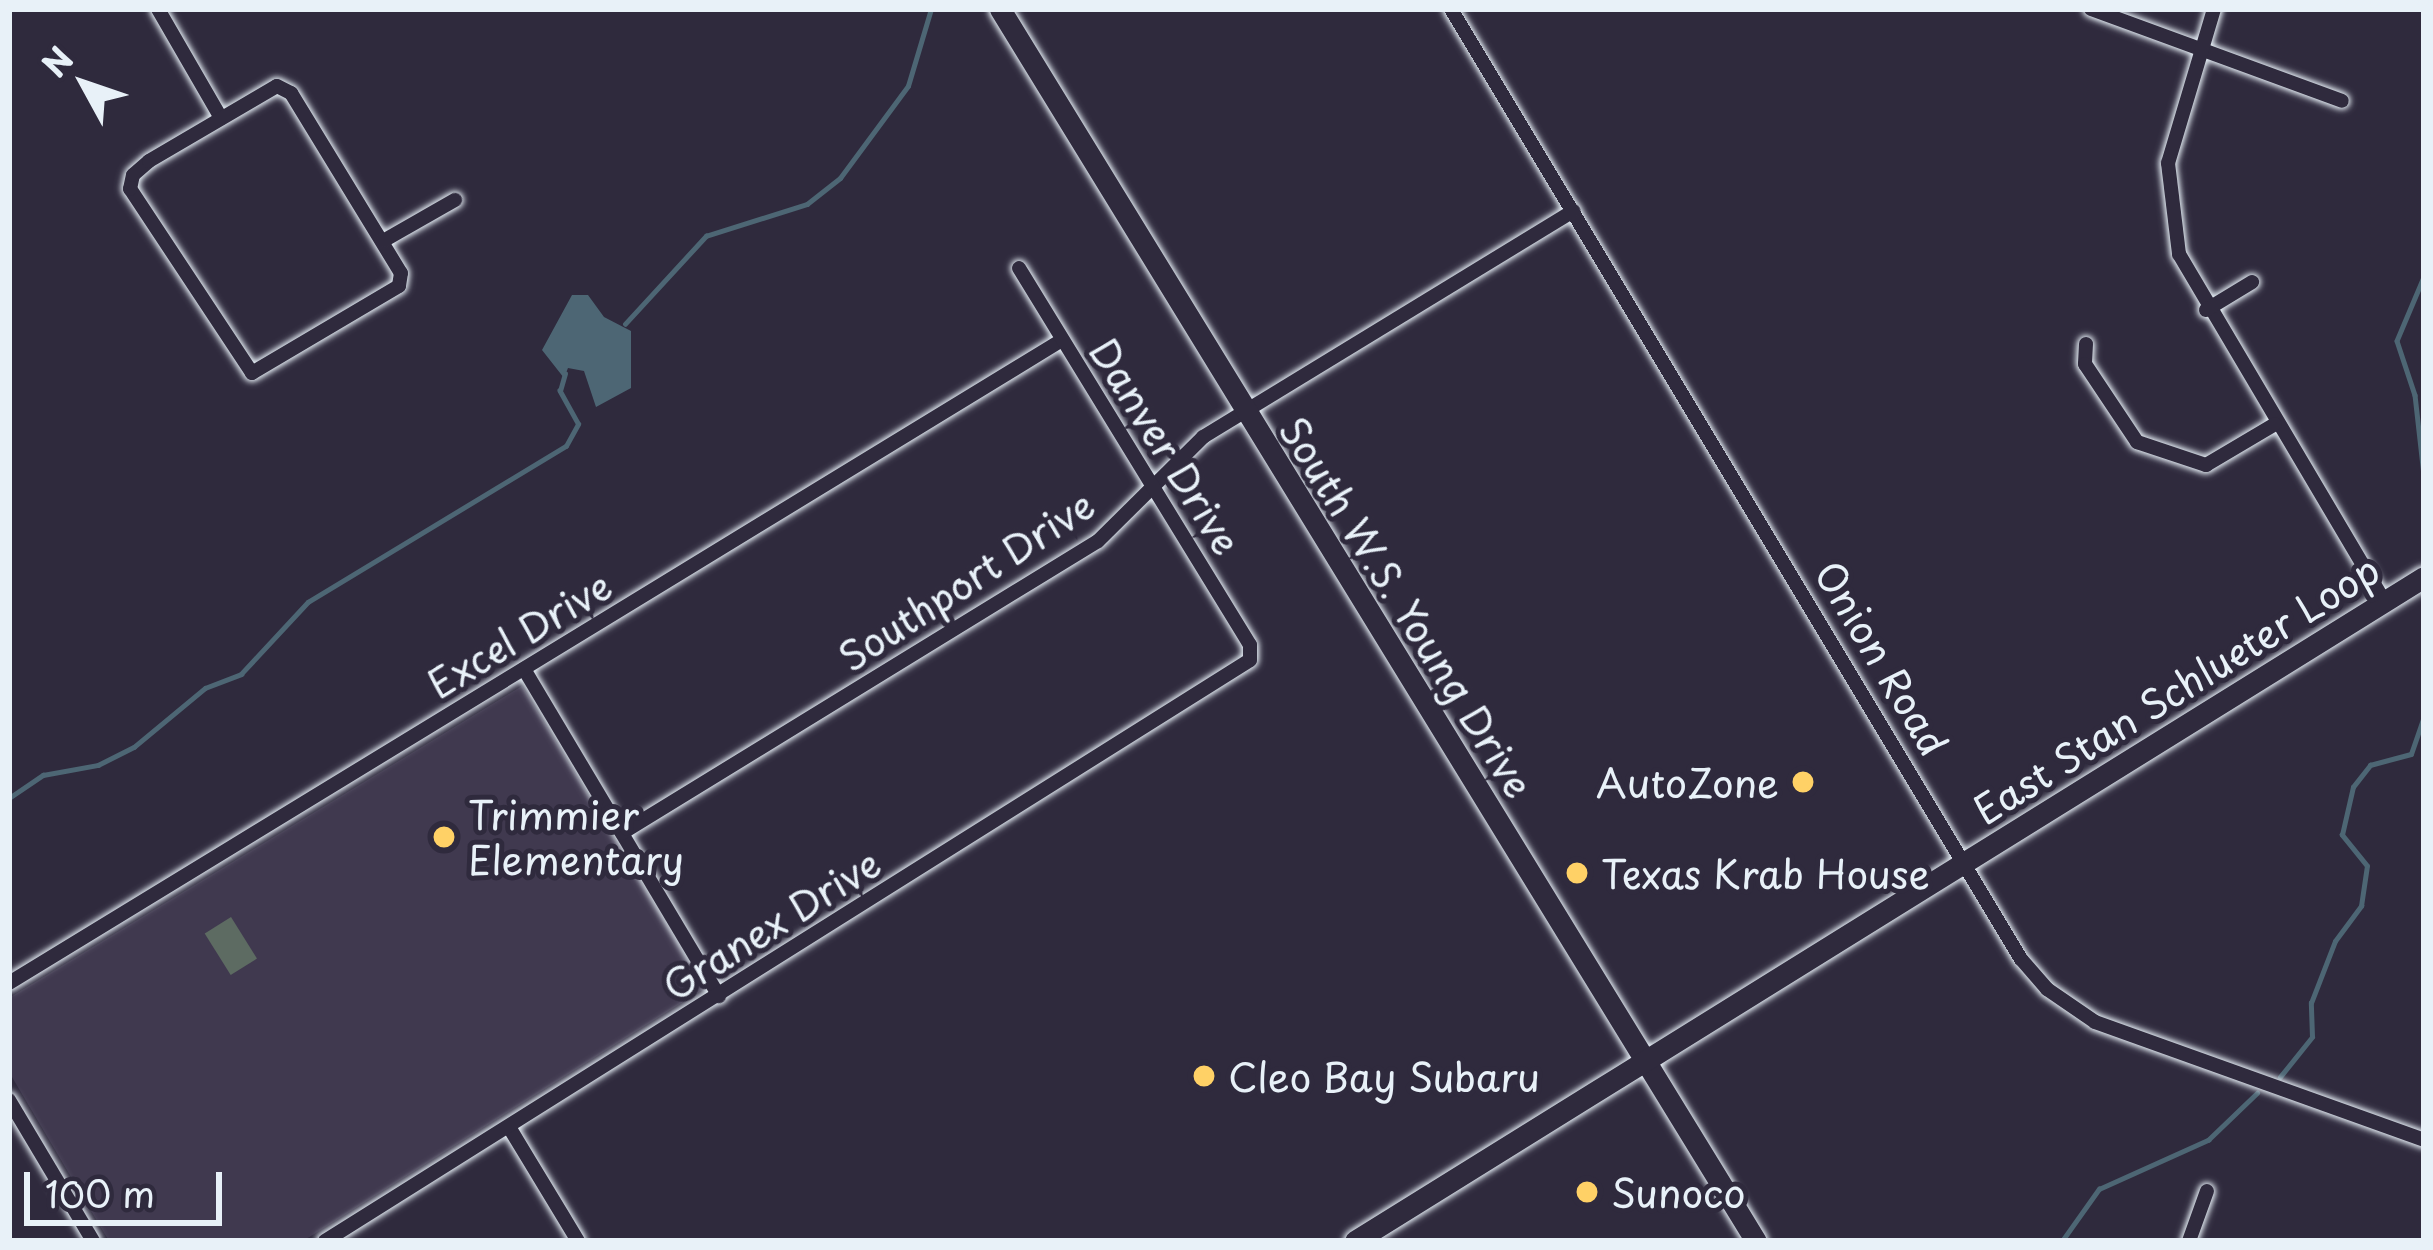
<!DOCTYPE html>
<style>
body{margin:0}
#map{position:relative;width:2433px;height:1250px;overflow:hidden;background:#2f2a3d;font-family:"Playpen Sans",sans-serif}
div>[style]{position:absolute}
.built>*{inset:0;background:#40394f}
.green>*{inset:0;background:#5d6b62;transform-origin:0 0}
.water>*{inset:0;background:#4d6674}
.stream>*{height:4.5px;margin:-2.25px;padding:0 2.25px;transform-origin:2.25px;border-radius:2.25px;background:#4d6674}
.roads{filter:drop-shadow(0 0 3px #e8f1f8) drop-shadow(0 0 3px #e8f1f8)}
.minor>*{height:14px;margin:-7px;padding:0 7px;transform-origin:7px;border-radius:7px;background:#2f2a3d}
.secondary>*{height:21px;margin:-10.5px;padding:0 10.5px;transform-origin:10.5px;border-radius:10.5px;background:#2f2a3d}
.dots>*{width:33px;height:33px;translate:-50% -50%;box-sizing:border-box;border:6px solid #2f2a3d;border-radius:50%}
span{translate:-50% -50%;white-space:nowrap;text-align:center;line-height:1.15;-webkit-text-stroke:10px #2f2a3d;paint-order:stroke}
.street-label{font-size:39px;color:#e8f1f8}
.poi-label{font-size:39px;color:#e8f1f8}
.right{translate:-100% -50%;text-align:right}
.left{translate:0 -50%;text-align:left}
.frame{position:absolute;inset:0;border:12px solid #e8f1f8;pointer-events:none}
.north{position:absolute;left:24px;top:24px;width:120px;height:120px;-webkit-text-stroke:9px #2f2a3d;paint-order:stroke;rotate:310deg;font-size:33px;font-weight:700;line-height:48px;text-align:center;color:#e8f1f8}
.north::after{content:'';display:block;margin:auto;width:42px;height:54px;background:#e8f1f8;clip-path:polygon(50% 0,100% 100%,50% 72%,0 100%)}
.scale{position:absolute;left:24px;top:1172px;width:198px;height:54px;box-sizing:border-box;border:6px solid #e8f1f8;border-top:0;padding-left:15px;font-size:36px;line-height:42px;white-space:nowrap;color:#e8f1f8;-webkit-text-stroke:9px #2f2a3d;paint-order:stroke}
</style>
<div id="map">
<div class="built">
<i style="clip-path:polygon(522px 686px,705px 988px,303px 1241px,109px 1241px,9px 1072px,9px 998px)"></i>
</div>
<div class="green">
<i style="left:231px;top:917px;width:49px;height:31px;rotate:58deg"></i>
</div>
<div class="water">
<i style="clip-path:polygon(572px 295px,588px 295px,604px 317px,631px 331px,631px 388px,596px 407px,584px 371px,568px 368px,564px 378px,542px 350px)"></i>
</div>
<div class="stream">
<i style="left:2424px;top:277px;width:69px;rotate:112.9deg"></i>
<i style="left:2397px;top:341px;width:57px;rotate:71.6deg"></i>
<i style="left:2415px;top:395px;width:81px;rotate:83.6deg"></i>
<i style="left:625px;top:324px;width:120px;rotate:-47.4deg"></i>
<i style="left:706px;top:236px;width:106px;rotate:-17.6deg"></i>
<i style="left:807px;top:204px;width:42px;rotate:-38.2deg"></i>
<i style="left:840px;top:178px;width:114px;rotate:-53.5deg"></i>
<i style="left:908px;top:86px;width:80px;rotate:-73.4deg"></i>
<i style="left:9px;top:798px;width:41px;rotate:-34.1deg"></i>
<i style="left:43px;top:775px;width:56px;rotate:-10.3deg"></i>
<i style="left:98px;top:765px;width:40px;rotate:-26.6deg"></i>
<i style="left:134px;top:747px;width:92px;rotate:-39.7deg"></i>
<i style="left:205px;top:688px;width:39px;rotate:-21deg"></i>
<i style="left:241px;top:674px;width:98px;rotate:-47.1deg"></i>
<i style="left:308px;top:602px;width:301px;rotate:-31.2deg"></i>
<i style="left:566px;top:446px;width:25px;rotate:-61deg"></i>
<i style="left:578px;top:424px;width:38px;rotate:-119deg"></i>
<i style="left:560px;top:391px;width:18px;rotate:-74deg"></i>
<i style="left:2280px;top:1077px;width:51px;rotate:-51.3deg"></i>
<i style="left:2312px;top:1037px;width:34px;rotate:-92deg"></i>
<i style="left:2311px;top:1003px;width:66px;rotate:-68.8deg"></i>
<i style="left:2335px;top:941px;width:44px;rotate:-53.4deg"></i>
<i style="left:2361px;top:906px;width:40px;rotate:-81.5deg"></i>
<i style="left:2367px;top:866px;width:40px;rotate:-129deg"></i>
<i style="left:2342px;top:835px;width:49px;rotate:-77.1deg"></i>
<i style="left:2353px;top:787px;width:28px;rotate:-52deg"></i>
<i style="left:2370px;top:765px;width:42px;rotate:-15deg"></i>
<i style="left:2411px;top:754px;width:39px;rotate:-71deg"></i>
<i style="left:2062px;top:1241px;width:64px;rotate:-54.6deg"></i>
<i style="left:2099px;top:1189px;width:120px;rotate:-24.2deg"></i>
<i style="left:2208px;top:1140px;width:68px;rotate:-43.8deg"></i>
</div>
<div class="roads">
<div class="minor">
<i style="left:158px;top:9px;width:126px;rotate:60deg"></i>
<i style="left:1451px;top:9px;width:1108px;rotate:59.04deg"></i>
<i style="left:2021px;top:959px;width:40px;rotate:49deg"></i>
<i style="left:2047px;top:989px;width:58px;rotate:34.5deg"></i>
<i style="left:2095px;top:1022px;width:350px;rotate:19.7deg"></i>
<i style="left:2091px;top:9px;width:267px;rotate:20.1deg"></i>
<i style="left:2214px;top:9px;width:161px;rotate:106.6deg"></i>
<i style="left:2168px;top:163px;width:92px;rotate:83.1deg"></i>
<i style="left:2179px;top:254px;width:402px;rotate:59.4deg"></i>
<i style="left:277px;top:86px;width:16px;rotate:27deg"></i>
<i style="left:291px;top:93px;width:211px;rotate:58.6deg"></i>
<i style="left:401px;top:273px;width:13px;rotate:99deg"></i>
<i style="left:399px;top:286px;width:171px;rotate:149.4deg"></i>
<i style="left:252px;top:373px;width:221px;rotate:-123.5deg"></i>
<i style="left:130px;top:189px;width:14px;rotate:-78deg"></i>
<i style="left:133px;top:175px;width:21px;rotate:-41deg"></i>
<i style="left:149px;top:161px;width:148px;rotate:-30.4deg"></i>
<i style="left:383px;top:241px;width:83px;rotate:-29.7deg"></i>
<i style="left:2206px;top:310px;width:54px;rotate:-31.3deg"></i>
<i style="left:2086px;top:344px;width:20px;rotate:93deg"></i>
<i style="left:2085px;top:364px;width:94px;rotate:56.3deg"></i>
<i style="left:2137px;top:442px;width:73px;rotate:18.4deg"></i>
<i style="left:2206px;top:465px;width:80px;rotate:-30.7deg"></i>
<i style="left:524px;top:669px;width:381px;rotate:59.2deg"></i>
<i style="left:622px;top:833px;width:558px;rotate:-31.53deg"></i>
<i style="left:1098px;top:541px;width:148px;rotate:-44.7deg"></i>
<i style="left:1203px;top:437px;width:434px;rotate:-31.4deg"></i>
<i style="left:9px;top:983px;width:1234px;rotate:-31.41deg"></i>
<i style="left:9px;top:1100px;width:164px;rotate:59.2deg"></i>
<i style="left:509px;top:1127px;width:133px;rotate:58.8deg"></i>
<i style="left:325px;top:1241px;width:1092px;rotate:-32.13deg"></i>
<i style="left:1250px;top:660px;width:15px;rotate:-90deg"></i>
<i style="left:1250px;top:645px;width:442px;rotate:-121.5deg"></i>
<i style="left:2189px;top:1241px;width:53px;rotate:-70.2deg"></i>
</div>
<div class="secondary">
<i style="left:1000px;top:9px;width:1445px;rotate:58.47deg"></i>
<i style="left:1355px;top:1241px;width:1258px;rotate:-31.85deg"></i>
</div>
</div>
<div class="dots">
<i style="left:1803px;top:782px;background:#ffd166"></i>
<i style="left:444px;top:837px;background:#ffd166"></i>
<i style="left:1577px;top:873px;background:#ffd166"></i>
<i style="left:1204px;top:1076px;background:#ffd166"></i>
<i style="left:1587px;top:1192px;background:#ffd166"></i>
</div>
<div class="street-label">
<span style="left:1166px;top:446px;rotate:58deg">Danver Drive</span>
<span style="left:966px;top:580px;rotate:-33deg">Southport Drive</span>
<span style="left:1407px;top:607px;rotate:58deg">South W.S. Young Drive</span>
<span style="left:519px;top:634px;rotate:-31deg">Excel Drive</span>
<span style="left:1882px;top:658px;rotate:59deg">Onion Road</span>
<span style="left:2176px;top:689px;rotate:-32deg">East Stan Schlueter Loop</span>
<span style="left:771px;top:924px;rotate:-32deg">Granex Drive</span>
</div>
<div class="poi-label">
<span class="right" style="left:1779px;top:782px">AutoZone</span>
<span class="left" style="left:468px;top:837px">Trimmier<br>Elementary</span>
<span class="left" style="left:1601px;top:873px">Texas Krab House</span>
<span class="left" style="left:1228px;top:1076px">Cleo Bay Subaru</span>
<span class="left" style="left:1611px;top:1192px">Sunoco</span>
</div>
<div class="frame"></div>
<div class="north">N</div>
<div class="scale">100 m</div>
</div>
